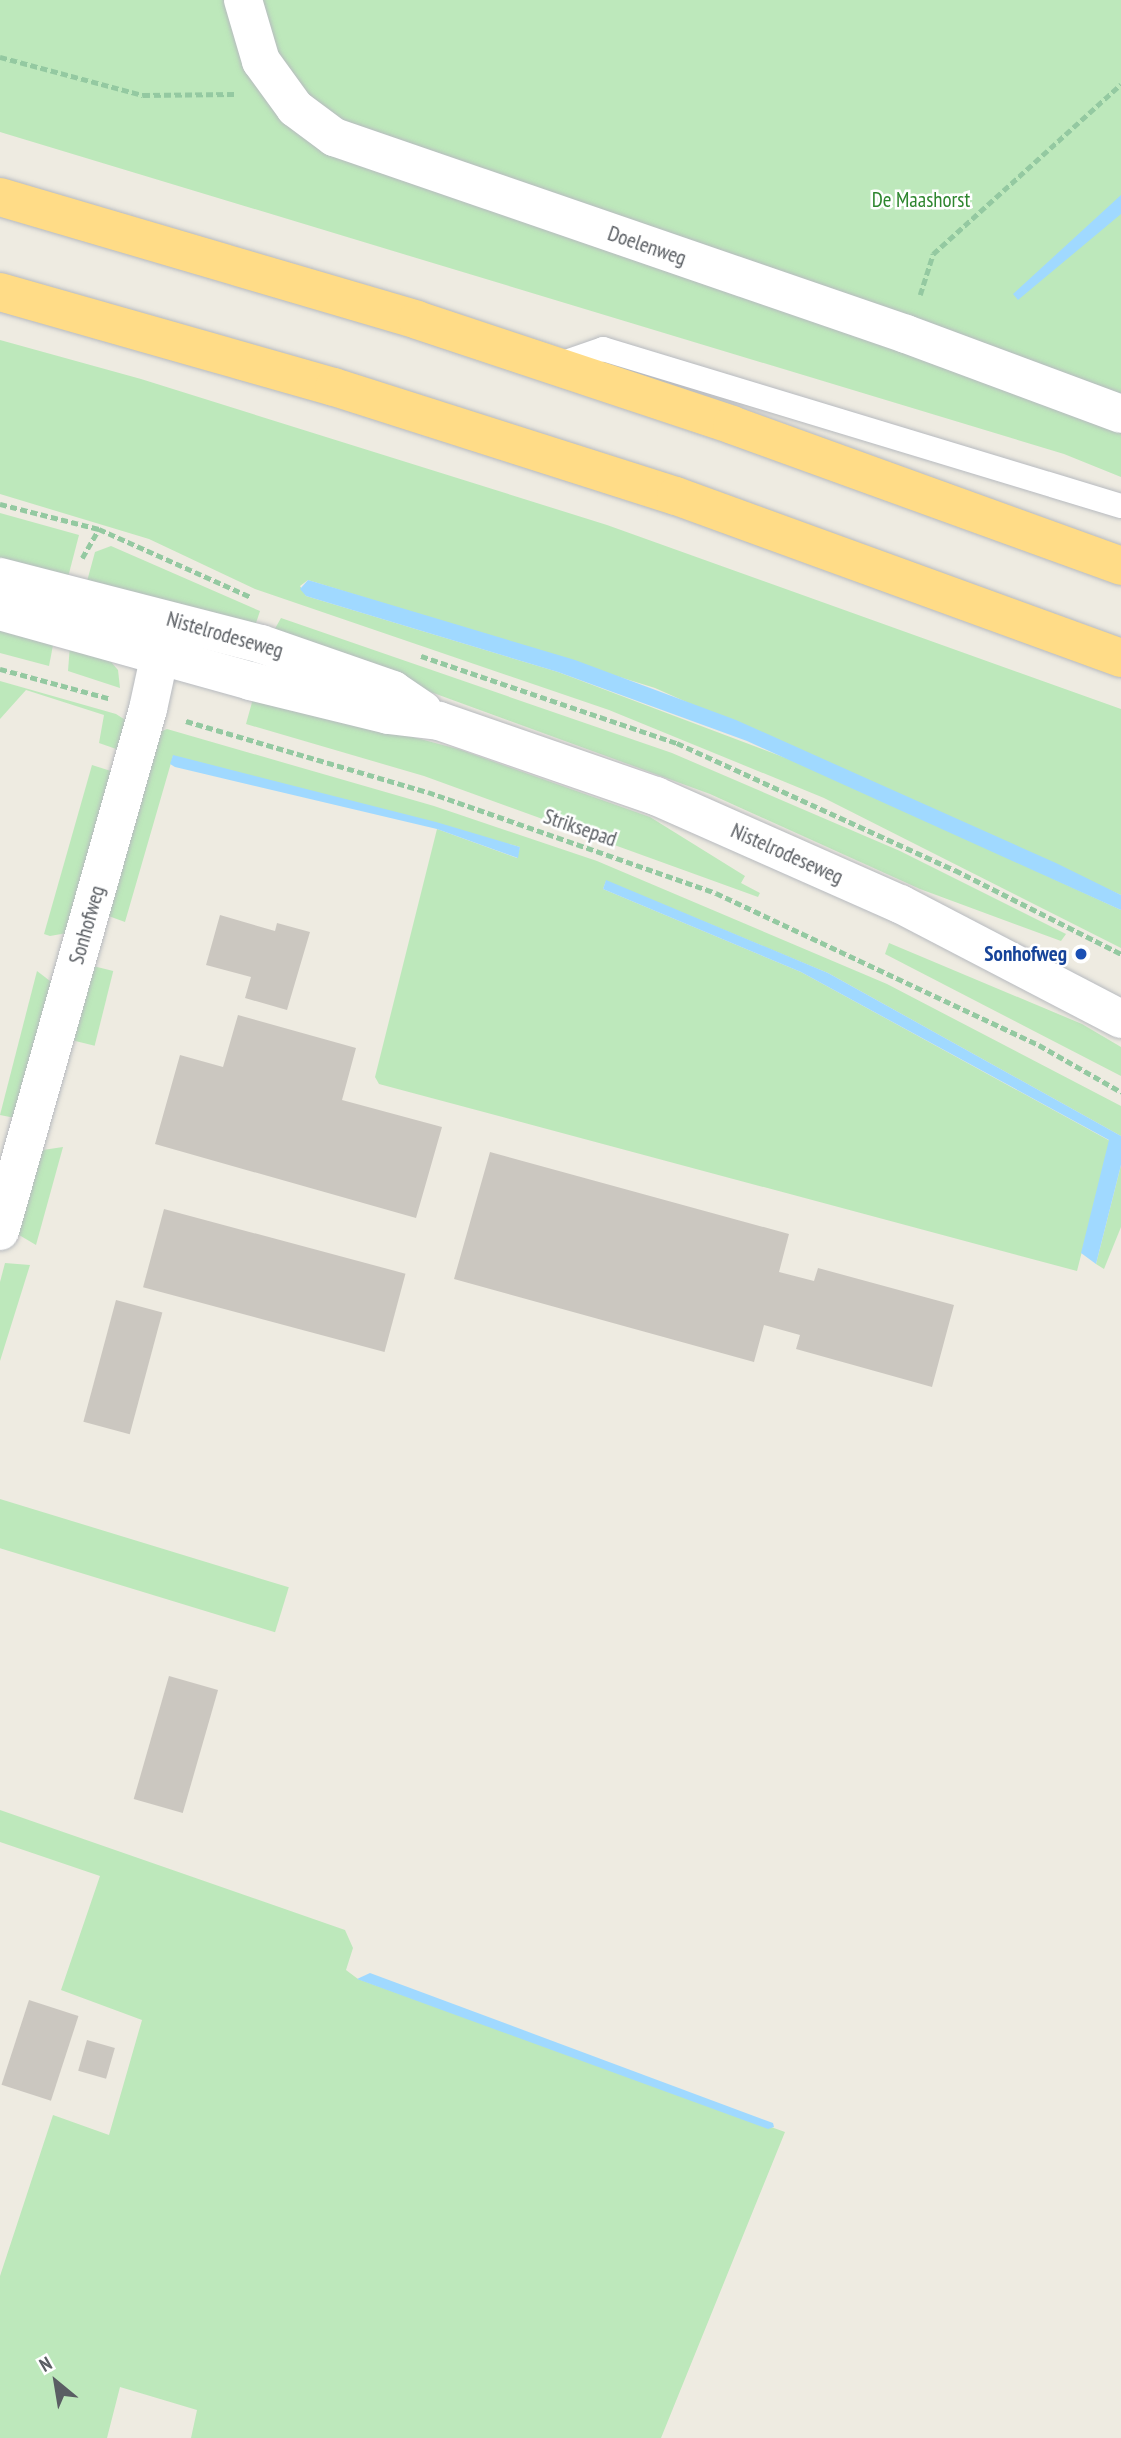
<!DOCTYPE html>
<style>
body{margin:0}
#map{position:relative;width:1121px;height:2438px;overflow:hidden;background:#eeebe1;font-family:"PT Sans Narrow",sans-serif}
div>[style]{position:absolute}
.green>*{inset:0;background:#bde8bb;transform-origin:0 0}
.water>*{inset:0;background:#a0d9ff}
.building>*{inset:0;background:#cbc7c0;transform-origin:0 0}
.path>*{height:4.5px;margin-top:-2.25px;transform-origin:0;background:repeating-linear-gradient(90deg,#94c9a1 0 7px,transparent 0 10.5px)}
.roads{filter:drop-shadow(0 0 2px #b7babf) drop-shadow(0 0 2px #b7babf)}
.lane>*{height:24px;margin:-12px;padding:0 12px;transform-origin:12px;border-radius:12px;background:#fff}
.street>*{height:38px;margin:-19px;padding:0 19px;transform-origin:19px;border-radius:19px;background:#fff}
.secondary>*{height:38px;margin:-19px;padding:0 19px;transform-origin:19px;border-radius:19px;background:#fff}
.highway>*{height:38px;margin:-19px;padding:0 19px;transform-origin:19px;border-radius:19px;background:#ffdc87}
.dots>*{width:19px;height:19px;translate:-50% -50%;box-sizing:border-box;border:4px solid #fff;border-radius:50%}
span{translate:-50% -50%;white-space:nowrap;text-align:center;line-height:1.15;-webkit-text-stroke:5px #fff;paint-order:stroke}
.park-label{font-size:21px;color:#2e862f}
.street-label{font-size:21px;color:#5a5e63}
.transit-label{font-size:21px;color:#164399;font-weight:700}
.right{translate:-100% -50%;text-align:right}
.north{position:absolute;left:21px;top:2347px;width:70px;height:70px;-webkit-text-stroke:5px #fff;paint-order:stroke;rotate:330deg;font-size:19px;font-weight:700;line-height:28px;text-align:center;color:#5a5e63}
.north::after{content:'';display:block;margin:auto;width:24px;height:32px;background:#5a5e63;clip-path:polygon(50% 0,100% 100%,50% 72%,0 100%)}
</style>
<div id="map">
<div class="green">
<i style="clip-path:polygon(0 0,1121px 0,1121px 477px,1064px 454px,0 132px)"></i>
<i style="clip-path:polygon(0 340px,141px 379px,607px 525px,1121px 709px,1121px 895px,655px 688px,308px 580px,300px 586px,306px 596px,558px 672px,820px 771px,1121px 910px,1121px 948px,824px 798px,609px 710px,255px 589px,149px 539px,0 494px)"></i>
<i style="clip-path:polygon(0 513px,79px 535px,67px 581px,0 566px)"></i>
<i style="clip-path:polygon(111px 546px,260px 611px,254px 629px,86px 585px,95px 552px)"></i>
<i style="clip-path:polygon(281px 618px,672px 753px,900px 851px,1066px 934px,1061px 941px,920px 889px,710px 794px,272px 634px)"></i>
<i style="clip-path:polygon(0 625px,54px 640px,49px 666px,0 653px)"></i>
<i style="clip-path:polygon(70px 645px,106px 656px,118px 670px,120px 688px,68px 671px)"></i>
<i style="clip-path:polygon(0 681px,116px 714px,127px 721px,119px 750px,99px 743px,104px 715px,26px 690px,0 719px)"></i>
<i style="clip-path:polygon(254px 695px,458px 749px,650px 817px,745px 876px,741px 883px,760px 893px,758px 897px,424px 776px,246px 724px)"></i>
<i style="clip-path:polygon(167px 729px,434px 806px,597px 861px,887px 984px,1121px 1106px,1121px 1136px,828px 973px,606px 881px,603px 889px,801px 972px,1110px 1141px,1077px 1271px,379px 1084px,375px 1077px,437px 829px,517px 858px,520px 847px,173px 756px,125px 922px,103px 914px,155px 734px)"></i>
<i style="clip-path:polygon(92px 765px,114px 772px,67px 933px,50px 936px,44px 934px)"></i>
<i style="clip-path:polygon(889px 943px,1082px 1024px,1121px 1047px,1121px 1076px,885px 954px)"></i>
<i style="left:89px;top:965px;width:25px;height:77px;rotate:14deg"></i>
<i style="clip-path:polygon(37px 971px,54px 984px,15px 1118px,0 1115px)"></i>
<i style="clip-path:polygon(63px 1147px,36px 1245px,14px 1232px,36px 1151px)"></i>
<i style="clip-path:polygon(1121px 1165px,1121px 1227px,1104px 1269px,1096px 1264px)"></i>
<i style="clip-path:polygon(5px 1263px,30px 1265px,0 1361px,0 1282px)"></i>
<i style="left:0;top:1499px;width:302px;height:47px;rotate:17deg"></i>
<i style="clip-path:polygon(0 1810px,345px 1930px,353px 1948px,346px 1970px,358px 1979px,785px 2132px,661px 2438px,191px 2438px,197px 2410px,120px 2387px,107px 2438px,0 2438px,0 2276px,53px 2115px,109px 2135px,142px 2020px,61px 1990px,100px 1876px,0 1842px)"></i>
</div>
<div class="water">
<i style="clip-path:polygon(1121px 195px,1121px 214px,1018px 300px,1013px 294px)"></i>
<i style="clip-path:polygon(308px 580px,575px 660px,736px 720px,1056px 863px,1121px 895px,1121px 910px,747px 741px,558px 672px,306px 596px,300px 589px)"></i>
<i style="clip-path:polygon(173px 755px,436px 822px,520px 847px,518px 858px,437px 829px,175px 767px,170px 764px)"></i>
<i style="clip-path:polygon(606px 880px,828px 973px,1121px 1136px,1121px 1165px,1096px 1264px,1081px 1253px,1109px 1140px,801px 972px,603px 889px)"></i>
<i style="clip-path:polygon(370px 1973px,773px 2123px,774px 2127px,768px 2129px,357px 1979px)"></i>
</div>
<div class="building">
<i style="clip-path:polygon(220px 915px,275px 931px,277px 923px,310px 932px,287px 1010px,245px 998px,251px 977px,206px 965px)"></i>
<i style="clip-path:polygon(238px 1015px,356px 1048px,342px 1100px,442px 1127px,416px 1218px,155px 1144px,180px 1055px,223px 1067px)"></i>
<i style="clip-path:polygon(490px 1152px,789px 1234px,779px 1272px,814px 1281px,818px 1268px,954px 1305px,932px 1387px,796px 1349px,800px 1335px,764px 1325px,754px 1362px,454px 1279px)"></i>
<i style="left:164px;top:1209px;width:250px;height:81px;rotate:15deg"></i>
<i style="left:116px;top:1300px;width:48px;height:126px;rotate:15deg"></i>
<i style="left:169px;top:1676px;width:51px;height:128px;rotate:16deg"></i>
<i style="left:29px;top:2000px;width:52px;height:89px;rotate:18deg"></i>
<i style="left:87px;top:2040px;width:29px;height:32px;rotate:16deg"></i>
</div>
<div class="path">
<i style="left:0;top:57px;width:148px;rotate:14.9deg"></i>
<i style="left:143px;top:95px;width:91px;rotate:-0.6deg"></i>
<i style="left:920px;top:295px;width:43px;rotate:-72.4deg"></i>
<i style="left:933px;top:254px;width:253px;rotate:-42.1deg"></i>
<i style="left:0;top:504px;width:102px;rotate:14.2deg"></i>
<i style="left:99px;top:529px;width:167px;rotate:24.1deg"></i>
<i style="left:82px;top:558px;width:34px;rotate:-60deg"></i>
<i style="left:421px;top:656px;width:270px;rotate:18.8deg"></i>
<i style="left:677px;top:743px;width:306px;rotate:24.6deg"></i>
<i style="left:955px;top:870px;width:186px;rotate:26.8deg"></i>
<i style="left:0;top:669px;width:115px;rotate:15.1deg"></i>
<i style="left:186px;top:721px;width:252px;rotate:16.4deg"></i>
<i style="left:428px;top:792px;width:305px;rotate:19.3deg"></i>
<i style="left:716px;top:893px;width:357px;rotate:25.2deg"></i>
<i style="left:1039px;top:1045px;width:95px;rotate:29.8deg"></i>
</div>
<div class="roads">
<div class="lane">
<i style="left:554px;top:366px;width:52px;rotate:-19.1deg"></i>
<i style="left:603px;top:349px;width:541px;rotate:16.86deg"></i>
</div>
<div class="street">
<i style="left:243px;top:0;width:64px;rotate:73.6deg"></i>
<i style="left:261px;top:61px;width:58px;rotate:54.1deg"></i>
<i style="left:295px;top:108px;width:49px;rotate:36.6deg"></i>
<i style="left:334px;top:137px;width:605px;rotate:19deg"></i>
<i style="left:906px;top:334px;width:229px;rotate:20.4deg"></i>
<i style="left:0;top:1231px;width:543px;rotate:-74.17deg"></i>
<i style="left:148px;top:709px;width:89px;rotate:-77.7deg"></i>
</div>
<div class="secondary">
<i style="left:0;top:577px;width:269px;rotate:14.4deg"></i>
<i style="left:261px;top:644px;width:140px;rotate:19.2deg"></i>
<i style="left:393px;top:690px;width:36px;rotate:34deg"></i>
<i style="left:0;top:611px;width:260px;rotate:15.6deg"></i>
<i style="left:250px;top:681px;width:142px;rotate:13.8deg"></i>
<i style="left:388px;top:715px;width:51px;rotate:6.7deg"></i>
<i style="left:439px;top:721px;width:230px;rotate:19.1deg"></i>
<i style="left:656px;top:796px;width:267px;rotate:23.9deg"></i>
<i style="left:900px;top:904px;width:249px;rotate:27.5deg"></i>
</div>
<div class="highway">
<i style="left:0;top:197px;width:435px;rotate:16.4deg"></i>
<i style="left:417px;top:320px;width:332px;rotate:18.4deg"></i>
<i style="left:732px;top:425px;width:414px;rotate:19.9deg"></i>
<i style="left:0;top:292px;width:347px;rotate:15.9deg"></i>
<i style="left:334px;top:387px;width:359px;rotate:17.7deg"></i>
<i style="left:676px;top:496px;width:474px;rotate:20deg"></i>
</div>
</div>
<div class="dots">
<i style="left:1081px;top:954px;background:#1a4fb4"></i>
</div>
<div class="park-label">
<span style="left:921px;top:200px">De Maashorst</span>
</div>
<div class="street-label">
<span style="left:647px;top:246px;rotate:19deg">Doelenweg</span>
<span style="left:225px;top:635px;rotate:16deg">Nistelrodeseweg</span>
<span style="left:580px;top:828px;rotate:19deg">Striksepad</span>
<span style="left:787px;top:854px;rotate:24deg">Nistelrodeseweg</span>
<span style="left:87px;top:925px;rotate:-74deg">Sonhofweg</span>
</div>
<div class="transit-label">
<span class="right" style="left:1067px;top:954px">Sonhofweg</span>
</div>
<div class="north">N</div>
</div>
